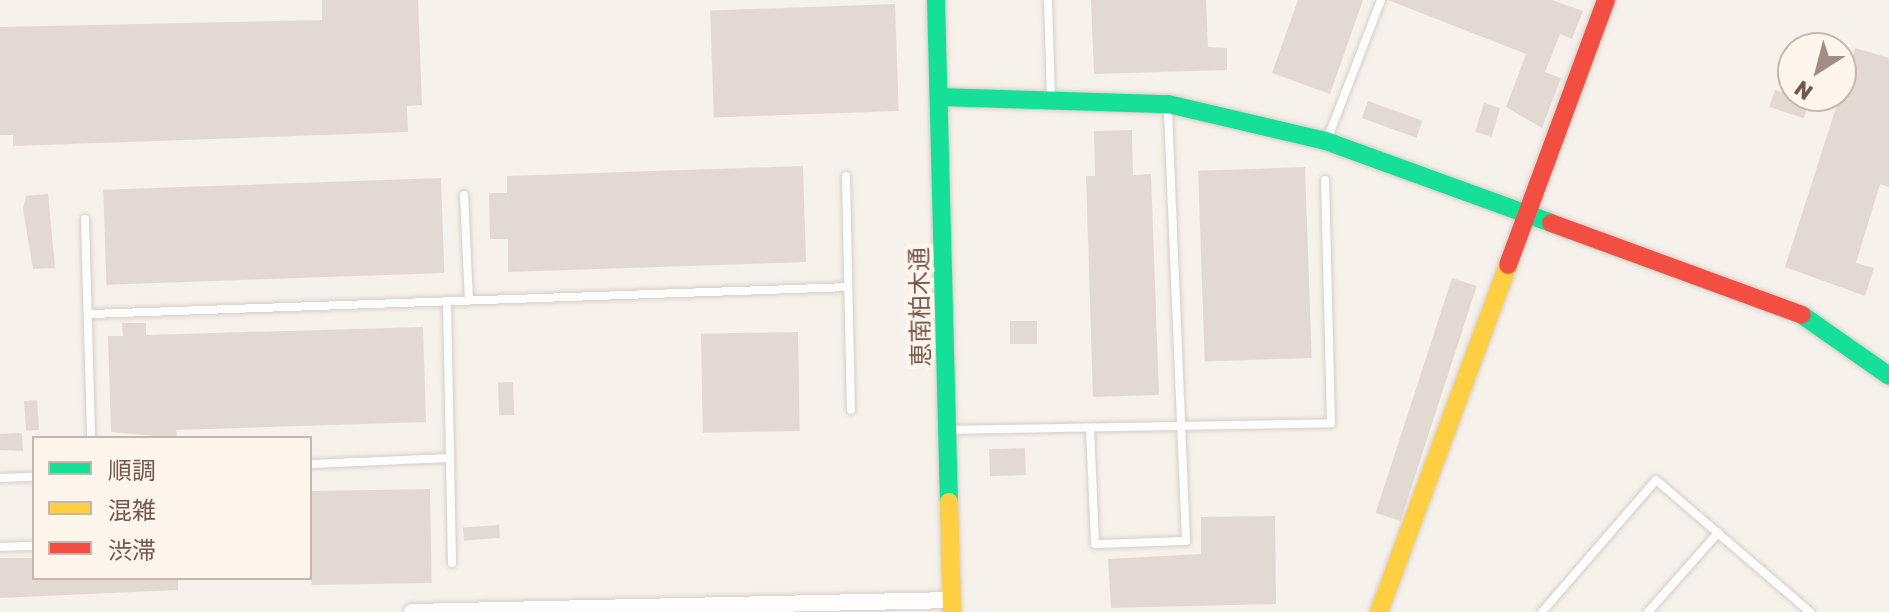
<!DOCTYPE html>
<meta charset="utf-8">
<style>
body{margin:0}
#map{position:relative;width:1889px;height:612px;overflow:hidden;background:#f6f1eb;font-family:Rubik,"Noto Sans JP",sans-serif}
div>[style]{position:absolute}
.building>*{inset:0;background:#e3d9d3;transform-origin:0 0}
.roads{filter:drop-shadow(0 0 2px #d5cdc8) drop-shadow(0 0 2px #d5cdc8)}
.lane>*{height:8px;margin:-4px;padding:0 4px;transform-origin:4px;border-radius:4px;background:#fefdfc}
.street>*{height:16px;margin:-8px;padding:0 8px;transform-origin:8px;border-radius:8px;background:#fefdfc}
.fast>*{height:18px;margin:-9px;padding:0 9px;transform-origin:9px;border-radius:9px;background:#16e098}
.slow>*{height:18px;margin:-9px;padding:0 9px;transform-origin:9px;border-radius:9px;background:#ffcf43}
.jam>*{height:18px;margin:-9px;padding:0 9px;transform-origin:9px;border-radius:9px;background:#f24e42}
span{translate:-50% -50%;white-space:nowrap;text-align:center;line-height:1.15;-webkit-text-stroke:8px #fef6ed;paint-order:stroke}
.street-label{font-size:24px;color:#74574c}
.legend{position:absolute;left:32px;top:436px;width:280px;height:144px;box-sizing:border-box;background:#fef6ed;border:2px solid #c7b6ad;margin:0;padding:10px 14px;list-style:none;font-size:24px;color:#74574c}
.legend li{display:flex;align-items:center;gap:16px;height:40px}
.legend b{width:40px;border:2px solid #c7b6ad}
.north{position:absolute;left:1777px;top:32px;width:80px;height:80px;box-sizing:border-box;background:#fef6ed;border:2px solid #c7b6ad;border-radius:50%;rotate:216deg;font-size:22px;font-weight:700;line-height:32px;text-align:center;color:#74574c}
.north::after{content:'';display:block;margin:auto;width:28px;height:36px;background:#a28d84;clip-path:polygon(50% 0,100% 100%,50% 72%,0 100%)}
</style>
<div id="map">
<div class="building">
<i style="clip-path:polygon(322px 0,418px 0,422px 105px,407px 106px,408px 132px,13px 146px,13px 135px,0 135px,0 27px,322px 20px)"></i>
<i style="clip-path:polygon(1091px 0,1206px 0,1208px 47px,1227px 48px,1227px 70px,1094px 74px)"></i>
<i style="clip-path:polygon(1298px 0,1363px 0,1330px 94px,1272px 73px)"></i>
<i style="clip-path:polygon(1388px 0,1552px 0,1583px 11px,1572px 39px,1560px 34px,1545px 72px,1561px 78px,1542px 128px,1506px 107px,1526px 54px)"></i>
<i style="left:895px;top:4px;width:107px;height:185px;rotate:88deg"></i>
<i style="clip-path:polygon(1855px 48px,1889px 58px,1889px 187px,1880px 184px,1856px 263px,1874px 268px,1865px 296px,1785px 267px)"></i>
<i style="left:1775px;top:90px;width:36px;height:18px;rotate:18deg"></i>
<i style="left:1368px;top:101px;width:58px;height:18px;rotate:20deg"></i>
<i style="left:1484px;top:103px;width:17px;height:30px;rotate:17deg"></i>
<i style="clip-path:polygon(1132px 130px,1133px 175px,1151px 174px,1159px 395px,1093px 397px,1086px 176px,1095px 176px,1094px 131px)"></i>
<i style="clip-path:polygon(803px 166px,806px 262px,508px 272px,508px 239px,490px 239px,489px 193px,507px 193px,507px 176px)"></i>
<i style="left:1305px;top:167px;width:191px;height:107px;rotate:88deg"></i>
<i style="left:441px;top:178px;width:95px;height:338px;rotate:88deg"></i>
<i style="clip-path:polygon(48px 194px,55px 268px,33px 269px,23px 209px,26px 196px)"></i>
<i style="left:1452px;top:278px;width:26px;height:247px;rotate:18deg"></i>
<i style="left:1010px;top:321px;width:27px;height:23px"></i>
<i style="clip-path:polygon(122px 323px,146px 323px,146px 335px,423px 327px,426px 422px,176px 430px,177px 438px,111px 432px,108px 336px,123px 336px)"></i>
<i style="left:798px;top:332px;width:99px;height:97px;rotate:89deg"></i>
<i style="left:513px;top:382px;width:33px;height:15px;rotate:88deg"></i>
<i style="left:37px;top:400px;width:30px;height:13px;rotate:86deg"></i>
<i style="clip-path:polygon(22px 433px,23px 451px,0 450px,0 434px)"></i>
<i style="left:1025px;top:448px;width:27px;height:36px;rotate:88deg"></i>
<i style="left:430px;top:489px;width:94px;height:120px;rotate:89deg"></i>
<i style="clip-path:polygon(1275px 516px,1276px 604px,1111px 608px,1108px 559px,1201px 554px,1201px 517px)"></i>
<i style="left:499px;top:525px;width:13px;height:36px;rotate:86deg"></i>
<i style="clip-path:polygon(0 558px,34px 558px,34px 578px,178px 578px,178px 590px,0 598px)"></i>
</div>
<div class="roads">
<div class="lane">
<i style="left:1048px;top:0;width:99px;rotate:88.3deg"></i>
<i style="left:1327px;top:140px;width:150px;rotate:-68.9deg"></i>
<i style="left:846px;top:176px;width:234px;rotate:88.8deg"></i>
<i style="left:464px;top:195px;width:105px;rotate:87.3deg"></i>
<i style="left:85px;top:219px;width:219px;rotate:88.4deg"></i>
<i style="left:447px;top:301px;width:262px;rotate:88.9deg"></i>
<i style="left:91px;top:314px;width:757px;rotate:-2.04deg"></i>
<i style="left:1090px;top:428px;width:116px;rotate:87.5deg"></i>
<i style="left:1095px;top:544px;width:91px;rotate:-1.9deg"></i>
<i style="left:1186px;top:541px;width:435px;rotate:-92.4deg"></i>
<i style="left:949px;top:430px;width:382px;rotate:-1deg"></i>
<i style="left:1331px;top:423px;width:243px;rotate:-91.4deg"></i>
<i style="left:310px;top:464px;width:140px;rotate:-2.5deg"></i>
<i style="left:0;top:478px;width:34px;rotate:-2deg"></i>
<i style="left:0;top:547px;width:34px;rotate:-2deg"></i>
<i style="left:1542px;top:612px;width:174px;rotate:-49.2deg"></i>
<i style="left:1656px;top:480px;width:203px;rotate:40.6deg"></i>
<i style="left:1648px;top:612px;width:106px;rotate:-48.5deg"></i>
</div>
<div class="street">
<i style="left:412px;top:612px;width:540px;rotate:-1.27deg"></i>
</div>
<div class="fast">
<i style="left:936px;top:0;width:502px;rotate:88.52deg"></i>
<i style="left:939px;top:97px;width:229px;rotate:1.8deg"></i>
<i style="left:1168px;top:104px;width:162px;rotate:13.2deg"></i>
<i style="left:1326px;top:141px;width:239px;rotate:20deg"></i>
<i style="left:1802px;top:315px;width:106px;rotate:35deg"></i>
</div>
<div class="slow">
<i style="left:949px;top:502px;width:110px;rotate:88.4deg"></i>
<i style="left:1379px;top:612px;width:370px;rotate:-69.6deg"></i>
</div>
<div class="jam">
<i style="left:1551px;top:223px;width:267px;rotate:20.1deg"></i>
<i style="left:1508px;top:265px;width:283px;rotate:-69.7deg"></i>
</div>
</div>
<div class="street-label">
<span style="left:921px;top:307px;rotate:-91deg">恵南柏木通</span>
</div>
<ul class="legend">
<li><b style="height:10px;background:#16e098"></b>順調</li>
<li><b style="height:10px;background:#ffcf43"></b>混雑</li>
<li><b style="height:10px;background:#f24e42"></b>渋滞</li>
</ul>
<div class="north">N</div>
</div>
